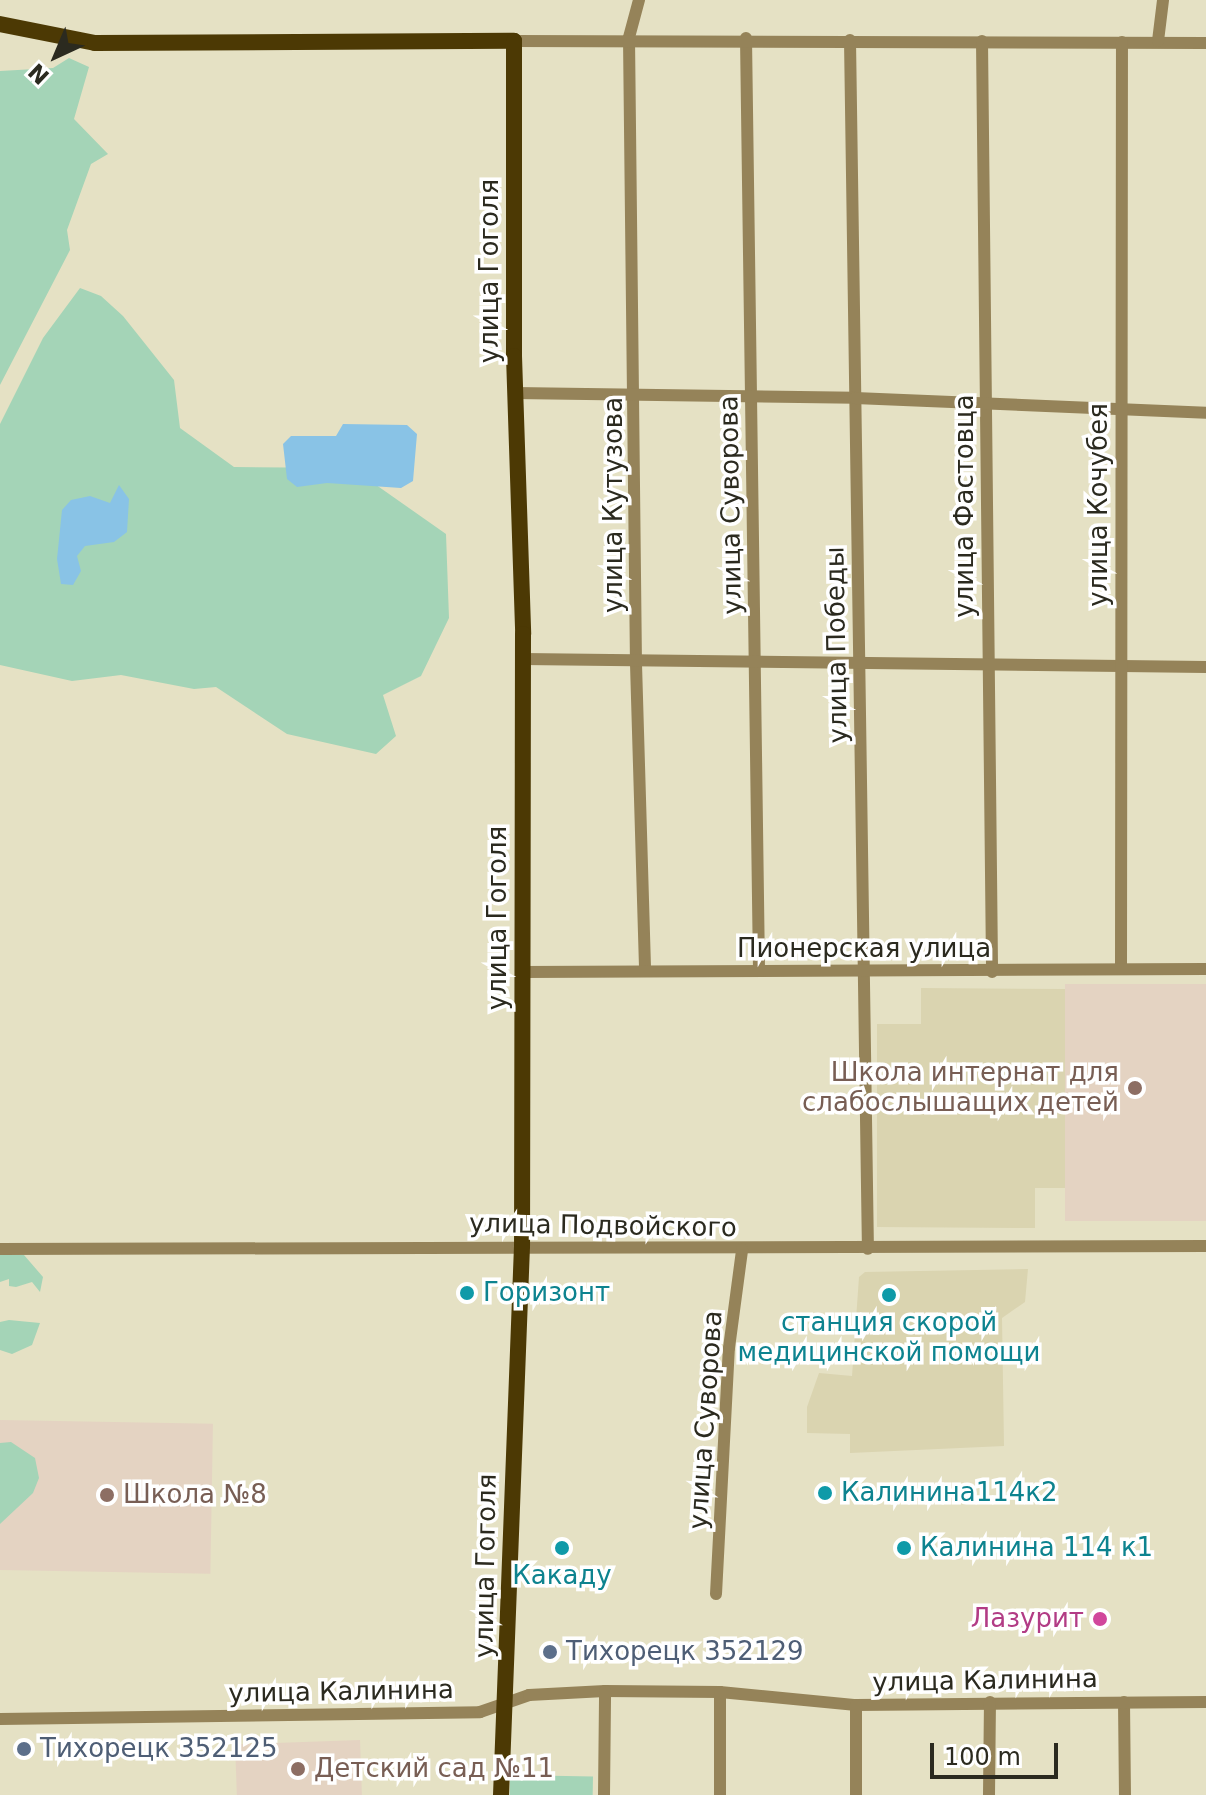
<!DOCTYPE html>
<meta charset="utf-8">
<style>
body{margin:0}
#map{position:relative;width:1206px;height:1795px;overflow:hidden;background:#e5e1c4;font-family:"DejaVu Sans",sans-serif}
div>[style]{position:absolute}
.built>*{inset:0;background:#dad4b0}
.education>*{inset:0;background:#e4d3c2;transform-origin:0 0}
.green>*{inset:0;background:#a4d4b7;transform-origin:0 0}
.water>*{inset:0;background:#89c3e6}
.minor>*{height:12px;margin:-6px;padding:0 6px;transform-origin:6px;border-radius:6px;background:#958359}
.major>*{height:16px;margin:-8px;padding:0 8px;transform-origin:8px;border-radius:8px;background:#4c3904}
.dots>*{width:22px;height:22px;translate:-50% -50%;box-sizing:border-box;border:4px solid #fff;border-radius:50%}
span{translate:-50% -50%;white-space:nowrap;text-align:center;line-height:1.15;-webkit-text-stroke:7px #fff;paint-order:stroke}
.street-label{font-size:26px;color:#2b2a1f}
.education-label{font-size:26px;color:#785e54}
.right{translate:-100% -50%;text-align:right}
.left{translate:0 -50%;text-align:left}
.culture-label{font-size:26px;color:#0d838f}
.hotel-label{font-size:26px;color:#b23c85}
.service-label{font-size:26px;color:#4e5e75}
.north{position:absolute;left:16px;top:16px;width:80px;height:80px;-webkit-text-stroke:6px #fff;paint-order:stroke;rotate:224deg;font-size:22px;font-weight:700;line-height:32px;text-align:center;color:#2b2a1f}
.north::after{content:'';display:block;margin:auto;width:28px;height:36px;background:#2b2a1f;clip-path:polygon(50% 0,100% 100%,50% 72%,0 100%)}
.scale{position:absolute;left:930px;top:1743px;width:128px;height:36px;box-sizing:border-box;border:4px solid #2b2a1f;border-top:0;padding-left:10px;font-size:24px;line-height:28px;white-space:nowrap;color:#2b2a1f;-webkit-text-stroke:6px #fff;paint-order:stroke}
</style>
<div id="map">
<div class="built">
<i style="clip-path:polygon(921px 988px,1065px 989px,1065px 1188px,1035px 1188px,1035px 1228px,877px 1227px,877px 1024px,921px 1024px)"></i>
<i style="clip-path:polygon(1028px 1269px,1025px 1302px,1002px 1318px,1004px 1446px,850px 1453px,850px 1434px,807px 1433px,807px 1407px,819px 1373px,852px 1376px,859px 1277px,865px 1272px)"></i>
</div>
<div class="education">
<i style="left:1206px;top:984px;width:237px;height:141px;rotate:90deg"></i>
<i style="left:0;top:1420px;width:213px;height:150px;rotate:1deg"></i>
<i style="left:360px;top:1740px;width:55px;height:125px;rotate:88deg"></i>
</div>
<div class="green">
<i style="clip-path:polygon(69px 58px,89px 67px,74px 119px,108px 154px,91px 164px,67px 230px,70px 250px,0 385px,0 71px,53px 68px)"></i>
<i style="clip-path:polygon(80px 288px,101px 296px,123px 316px,174px 380px,180px 428px,234px 467px,352px 468px,446px 534px,449px 618px,421px 676px,383px 695px,396px 736px,376px 754px,287px 734px,216px 687px,194px 689px,121px 675px,72px 681px,0 665px,0 424px,43px 338px)"></i>
<i style="clip-path:polygon(0 1255px,24px 1255px,43px 1277px,40px 1292px,32px 1282px,16px 1287px,9px 1286px,9px 1279px,0 1282px)"></i>
<i style="clip-path:polygon(9px 1320px,40px 1323px,32px 1345px,12px 1354px,0 1350px,0 1322px)"></i>
<i style="clip-path:polygon(11px 1442px,35px 1458px,39px 1478px,33px 1493px,0 1524px,0 1443px)"></i>
<i style="left:510px;top:1775px;width:83px;height:20px;rotate:1deg"></i>
</div>
<div class="water">
<i style="clip-path:polygon(343px 424px,407px 425px,417px 434px,413px 481px,401px 488px,327px 483px,297px 487px,287px 479px,283px 444px,291px 436px,336px 436px)"></i>
<i style="clip-path:polygon(119px 485px,129px 499px,127px 532px,114px 542px,85px 546px,77px 556px,81px 571px,73px 585px,61px 584px,57px 559px,62px 510px,71px 500px,90px 496px,110px 503px)"></i>
</div>
<div class="minor">
<i style="left:639px;top:0;width:39px;rotate:105deg"></i>
<i style="left:629px;top:38px;width:626px;rotate:89.36deg"></i>
<i style="left:636px;top:664px;width:307px;rotate:88.3deg"></i>
<i style="left:746px;top:38px;width:933px;rotate:89.2deg"></i>
<i style="left:850px;top:40px;width:1209px;rotate:89.15deg"></i>
<i style="left:514px;top:41px;width:692px;rotate:0.17deg"></i>
<i style="left:982px;top:41px;width:931px;rotate:89.38deg"></i>
<i style="left:1158px;top:41px;width:41px;rotate:-83deg"></i>
<i style="left:515px;top:393px;width:340px;rotate:0.8deg"></i>
<i style="left:855px;top:398px;width:351px;rotate:2.4deg"></i>
<i style="left:523px;top:659px;width:683px;rotate:0.67deg"></i>
<i style="left:1121px;top:968px;width:926px;rotate:-89.94deg"></i>
<i style="left:522px;top:972px;width:684px;rotate:-0.25deg"></i>
<i style="left:0;top:1249px;width:1206px;rotate:-0.14deg"></i>
<i style="left:716px;top:1594px;width:246px;rotate:-87deg"></i>
<i style="left:729px;top:1348px;width:99px;rotate:-82.4deg"></i>
<i style="left:720px;top:1692px;width:103px;rotate:90deg"></i>
<i style="left:1124px;top:1702px;width:93px;rotate:89.4deg"></i>
<i style="left:0;top:1719px;width:480px;rotate:-0.8deg"></i>
<i style="left:480px;top:1712px;width:52px;rotate:-19.1deg"></i>
<i style="left:529px;top:1695px;width:76px;rotate:-3deg"></i>
<i style="left:605px;top:1691px;width:115px;rotate:0.5deg"></i>
<i style="left:720px;top:1692px;width:137px;rotate:5.5deg"></i>
<i style="left:856px;top:1705px;width:350px;rotate:-0.5deg"></i>
<i style="left:604px;top:1795px;width:104px;rotate:-89.4deg"></i>
<i style="left:856px;top:1795px;width:90px;rotate:-90deg"></i>
<i style="left:989px;top:1795px;width:93px;rotate:-89.4deg"></i>
</div>
<div class="major">
<i style="left:0;top:24px;width:97px;rotate:11.3deg"></i>
<i style="left:95px;top:43px;width:419px;rotate:-0.3deg"></i>
<i style="left:514px;top:41px;width:315px;rotate:90deg"></i>
<i style="left:514px;top:356px;width:278px;rotate:88.1deg"></i>
<i style="left:523px;top:634px;width:612px;rotate:90.09deg"></i>
<i style="left:522px;top:1246px;width:549px;rotate:92.19deg"></i>
</div>
<div class="dots">
<i style="left:1135px;top:1088px;background:#8d6e63"></i>
<i style="left:467px;top:1293px;background:#0f9aa8"></i>
<i style="left:889px;top:1295px;background:#0f9aa8"></i>
<i style="left:825px;top:1493px;background:#0f9aa8"></i>
<i style="left:107px;top:1495px;background:#8d6e63"></i>
<i style="left:562px;top:1548px;background:#0f9aa8"></i>
<i style="left:904px;top:1548px;background:#0f9aa8"></i>
<i style="left:1100px;top:1619px;background:#d1479c"></i>
<i style="left:550px;top:1652px;background:#5c6f8a"></i>
<i style="left:24px;top:1749px;background:#5c6f8a"></i>
<i style="left:298px;top:1769px;background:#8d6e63"></i>
</div>
<div class="street-label">
<span style="left:490px;top:271px;rotate:-90deg">улица Гоголя</span>
<span style="left:614px;top:505px;rotate:-90deg">улица Кутузова</span>
<span style="left:731px;top:505px;rotate:-91deg">улица Суворова</span>
<span style="left:1099px;top:505px;rotate:-90deg">улица Кочубея</span>
<span style="left:965px;top:506px;rotate:-90deg">улица Фастовца</span>
<span style="left:837px;top:645px;rotate:-91deg">улица Победы</span>
<span style="left:498px;top:918px;rotate:-90deg">улица Гоголя</span>
<span style="left:864px;top:949px">Пионерская улица</span>
<span style="left:603px;top:1226px;rotate:1deg">улица Подвойского</span>
<span style="left:706px;top:1420px;rotate:-86deg">улица Суворова</span>
<span style="left:486px;top:1566px;rotate:-89deg">улица Гоголя</span>
<span style="left:985px;top:1681px;rotate:-1deg">улица Калинина</span>
<span style="left:341px;top:1692px;rotate:-1deg">улица Калинина</span>
</div>
<div class="education-label">
<span class="right" style="left:1119px;top:1088px">Школа интернат для<br>слабослышащих детей</span>
<span class="left" style="left:123px;top:1495px">Школа №8</span>
<span class="left" style="left:314px;top:1769px">Детский сад №11</span>
</div>
<div class="culture-label">
<span class="left" style="left:483px;top:1293px">Горизонт</span>
<span style="left:889px;top:1338px">станция скорой<br>медицинской помощи</span>
<span class="left" style="left:841px;top:1493px">Калинина114к2</span>
<span class="left" style="left:920px;top:1548px">Калинина 114 к1</span>
<span style="left:562px;top:1576px">Какаду</span>
</div>
<div class="hotel-label">
<span class="right" style="left:1084px;top:1619px">Лазурит</span>
</div>
<div class="service-label">
<span class="left" style="left:566px;top:1652px">Тихорецк 352129</span>
<span class="left" style="left:40px;top:1749px">Тихорецк 352125</span>
</div>
<div class="north">N</div>
<div class="scale">100 m</div>
</div>
